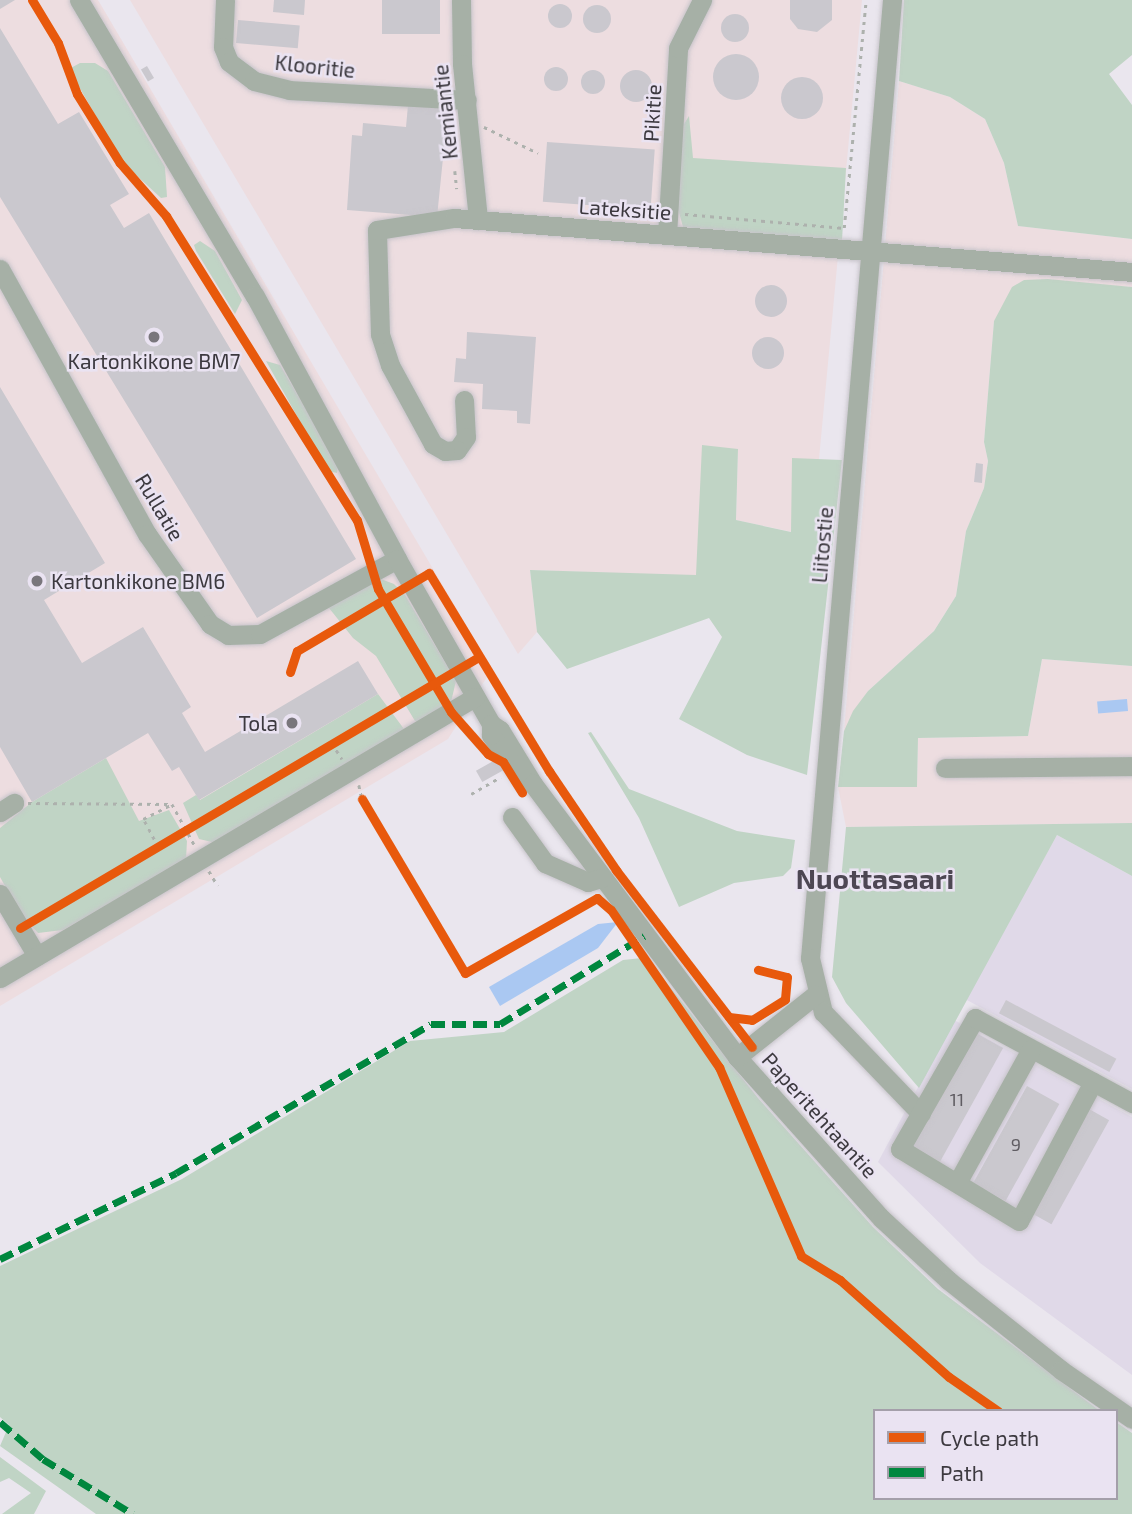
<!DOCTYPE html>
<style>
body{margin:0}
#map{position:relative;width:1132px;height:1514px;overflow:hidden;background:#eae6ee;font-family:"Exo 2",sans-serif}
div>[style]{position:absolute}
.built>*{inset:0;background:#e0d9e8}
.industrial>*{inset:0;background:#eddde0}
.green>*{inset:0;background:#c0d4c5}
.water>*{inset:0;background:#aac8f2;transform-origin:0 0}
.building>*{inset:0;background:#cac8ce;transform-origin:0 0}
.round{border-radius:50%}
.path>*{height:2.5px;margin-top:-1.25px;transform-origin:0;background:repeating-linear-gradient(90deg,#adb1ad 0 3.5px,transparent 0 8.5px)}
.roads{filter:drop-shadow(0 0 2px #c7c4ca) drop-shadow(0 0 2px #c7c4ca)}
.minor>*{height:19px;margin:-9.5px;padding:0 9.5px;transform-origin:9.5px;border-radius:9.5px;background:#a6b0a6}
.quiet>*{height:7px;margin-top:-3.5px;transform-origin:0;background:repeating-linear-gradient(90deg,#00873e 0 14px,transparent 0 21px)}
.cycleway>*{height:9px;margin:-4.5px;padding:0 4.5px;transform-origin:4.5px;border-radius:4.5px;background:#e8590c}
.dots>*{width:19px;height:19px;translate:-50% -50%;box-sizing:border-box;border:4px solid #eae3f2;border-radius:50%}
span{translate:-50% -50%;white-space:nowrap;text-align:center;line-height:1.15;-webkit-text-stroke:5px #eae3f2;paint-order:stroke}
.number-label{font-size:18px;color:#605d63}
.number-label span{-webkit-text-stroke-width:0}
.street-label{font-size:21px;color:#3c393f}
.poi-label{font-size:21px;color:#3c393f}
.left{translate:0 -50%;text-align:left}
.right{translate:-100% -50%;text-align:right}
.district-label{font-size:28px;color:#4d4753;font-weight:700}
.legend{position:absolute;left:873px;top:1409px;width:245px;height:91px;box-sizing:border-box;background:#eae3f2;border:2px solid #a49faa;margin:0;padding:9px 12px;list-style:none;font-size:21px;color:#3c393f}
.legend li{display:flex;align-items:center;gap:14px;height:35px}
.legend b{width:35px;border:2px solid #a49faa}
</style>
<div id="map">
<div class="built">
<i style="clip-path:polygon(1057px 835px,1132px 876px,1132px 1089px,965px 999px)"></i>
<i style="clip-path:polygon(954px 1020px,1132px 1117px,1132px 1375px,980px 1263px,878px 1162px)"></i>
</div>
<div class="industrial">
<i style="clip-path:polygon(0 0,98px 0,492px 669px,448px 739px,0 1006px)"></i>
<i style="clip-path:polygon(130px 0,862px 0,819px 459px,792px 459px,792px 532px,736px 520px,738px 449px,696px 576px,530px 570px,537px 632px,518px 654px)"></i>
<i style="clip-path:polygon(899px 81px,950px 97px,985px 119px,1004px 163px,1018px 226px,1132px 239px,1132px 287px,1024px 280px,994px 321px,984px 442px,988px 461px,984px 488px,966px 531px,956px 596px,934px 631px,868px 691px,844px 731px)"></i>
<i style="clip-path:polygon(1042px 659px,1132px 666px,1132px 823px,846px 827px,838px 787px,917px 787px,918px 738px,1028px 736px)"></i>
</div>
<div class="green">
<i style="clip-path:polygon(904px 0,1132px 0,1132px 55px,1109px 74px,1132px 105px,1132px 239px,1018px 226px,1004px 163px,985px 119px,950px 97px,899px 81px)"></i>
<i style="clip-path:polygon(80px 63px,95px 63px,108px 71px,165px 167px,167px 197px,161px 198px,122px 162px,69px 69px)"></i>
<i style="clip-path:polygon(689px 116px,693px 158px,846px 168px,842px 241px,683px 227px,677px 205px,684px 124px)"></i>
<i style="clip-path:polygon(200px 241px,215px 251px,242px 300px,235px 314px,196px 251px,194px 245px)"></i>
<i style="clip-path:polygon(1048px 279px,1132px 287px,1132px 666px,1042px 659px,1028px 736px,918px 738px,917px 787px,838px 787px,844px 731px,853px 711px,868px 691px,934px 631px,956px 596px,966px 531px,984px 488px,988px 461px,984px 442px,994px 321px,1012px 287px,1024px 280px)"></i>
<i style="clip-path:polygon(266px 361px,280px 365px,338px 464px,337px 473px,328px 471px)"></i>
<i style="clip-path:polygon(702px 445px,738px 449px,736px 520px,791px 532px,792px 458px,842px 460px,807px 775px,747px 755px,679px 719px,722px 637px,709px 618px,567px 669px,537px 632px,530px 570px,696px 575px)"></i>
<i style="clip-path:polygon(381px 579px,394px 584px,405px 595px,456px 681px,451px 702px,423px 721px,415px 721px,376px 656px,353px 638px,329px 608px,332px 602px,366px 582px)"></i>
<i style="clip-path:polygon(378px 694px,404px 729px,216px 843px,199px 839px,183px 803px,196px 795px,200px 800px)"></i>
<i style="clip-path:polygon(591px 732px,629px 789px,737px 831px,795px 840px,791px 868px,783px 876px,734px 883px,679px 907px,639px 818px,588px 733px)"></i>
<i style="clip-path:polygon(106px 758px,139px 821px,169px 810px,187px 841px,186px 859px,63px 930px,38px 933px,22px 916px,0 877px,0 828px,32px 802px)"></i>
<i style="clip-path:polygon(1132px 823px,1132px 876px,1057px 835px,919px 1088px,846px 1003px,832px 977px,846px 827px)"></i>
<i style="clip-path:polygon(642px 958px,652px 964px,758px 1098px,873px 1227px,938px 1289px,1100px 1411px,875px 1411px,875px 1498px,1116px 1498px,1116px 1422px,1132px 1433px,1132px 1514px,96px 1514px,0 1446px,9px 1425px,0 1417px,0 1266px,182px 1179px,410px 1041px,504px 1032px,623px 960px)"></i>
<i style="clip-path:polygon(0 1457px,46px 1491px,34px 1514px,2px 1514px,31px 1493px,9px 1478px,0 1482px)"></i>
</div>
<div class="water">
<i style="left:1127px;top:699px;width:12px;height:30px;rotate:85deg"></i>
<i style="clip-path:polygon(618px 922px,598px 948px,500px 1006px,489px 987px,598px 924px)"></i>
</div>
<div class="building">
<i style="clip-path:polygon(0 0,15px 0,0 9px)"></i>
<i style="clip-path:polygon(274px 0,305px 0,304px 15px,273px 12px)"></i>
<i style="left:382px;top:0;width:58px;height:34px"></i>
<i style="clip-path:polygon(790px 0,832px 0,832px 20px,817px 32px,798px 29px,790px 19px)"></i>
<i class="round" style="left:548px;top:4px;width:24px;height:24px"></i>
<i class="round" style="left:583px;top:5px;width:28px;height:28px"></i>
<i class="round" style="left:721px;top:14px;width:28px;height:28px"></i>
<i style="left:238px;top:20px;width:62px;height:23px;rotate:5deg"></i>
<i style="clip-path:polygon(0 28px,58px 124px,79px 112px,129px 194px,110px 205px,124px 228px,149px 213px,356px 559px,257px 618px,0 197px)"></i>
<i class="round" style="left:713px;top:54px;width:46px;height:46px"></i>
<i style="left:147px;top:66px;width:14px;height:7px;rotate:60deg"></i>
<i class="round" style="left:544px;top:67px;width:24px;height:24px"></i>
<i class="round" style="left:620px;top:70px;width:32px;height:32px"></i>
<i class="round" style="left:581px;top:70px;width:24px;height:24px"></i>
<i class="round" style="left:781px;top:77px;width:42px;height:42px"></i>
<i style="clip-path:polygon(408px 105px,448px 109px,437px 217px,347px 210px,352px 135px,362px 136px,363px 123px,406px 127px)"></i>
<i style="left:547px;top:142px;width:108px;height:60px;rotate:4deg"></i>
<i class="round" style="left:755px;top:285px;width:32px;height:32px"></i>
<i style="clip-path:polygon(467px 332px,536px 337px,530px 424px,517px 423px,517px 411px,482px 409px,483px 384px,454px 382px,456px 358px,466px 359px)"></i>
<i class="round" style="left:752px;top:337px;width:32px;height:32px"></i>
<i style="clip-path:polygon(0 387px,105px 563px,44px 600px,82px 663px,143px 627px,191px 707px,182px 713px,205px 752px,358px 661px,378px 694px,199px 800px,179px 767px,172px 771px,148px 733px,32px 802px,0 747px)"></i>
<i style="clip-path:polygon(976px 463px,983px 464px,982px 483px,974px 482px)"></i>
<i style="left:497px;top:759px;width:13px;height:24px;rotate:61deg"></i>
<i style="left:1006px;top:1000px;width:125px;height:15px;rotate:28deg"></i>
<i style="left:976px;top:1033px;width:31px;height:133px;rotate:29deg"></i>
<i style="left:1027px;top:1086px;width:37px;height:111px;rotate:29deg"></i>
<i style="left:1089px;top:1109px;width:23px;height:119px;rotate:29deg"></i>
</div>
<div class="path">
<i style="left:484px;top:127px;width:60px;rotate:25.7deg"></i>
<i style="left:455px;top:171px;width:18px;rotate:84deg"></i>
<i style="left:685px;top:214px;width:160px;rotate:5deg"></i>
<i style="left:844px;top:228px;width:229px;rotate:-84.5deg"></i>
<i style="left:332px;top:743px;width:19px;rotate:58deg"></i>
<i style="left:359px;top:785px;width:14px;rotate:78deg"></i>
<i style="left:471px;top:794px;width:34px;rotate:-30deg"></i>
<i style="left:28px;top:803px;width:140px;rotate:0.4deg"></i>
<i style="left:158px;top:847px;width:32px;rotate:-118deg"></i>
<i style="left:143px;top:819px;width:33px;rotate:-27deg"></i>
<i style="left:172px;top:804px;width:46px;rotate:61.2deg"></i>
<i style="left:209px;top:871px;width:17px;rotate:59deg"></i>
</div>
<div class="roads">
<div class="minor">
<i style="left:79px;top:0;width:344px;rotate:59.3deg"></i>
<i style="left:255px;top:296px;width:299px;rotate:61.6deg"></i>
<i style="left:225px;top:0;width:47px;rotate:92.4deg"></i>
<i style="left:223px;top:47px;width:16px;rotate:68deg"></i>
<i style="left:229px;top:62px;width:31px;rotate:37deg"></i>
<i style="left:254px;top:81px;width:36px;rotate:14deg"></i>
<i style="left:289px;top:90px;width:178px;rotate:3.2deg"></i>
<i style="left:461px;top:0;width:64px;rotate:89.1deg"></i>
<i style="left:462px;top:64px;width:157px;rotate:84.1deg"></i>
<i style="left:892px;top:0;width:962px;rotate:94.89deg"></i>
<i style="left:810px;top:958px;width:56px;rotate:76.5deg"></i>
<i style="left:823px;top:1012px;width:141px;rotate:46.1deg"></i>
<i style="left:667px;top:235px;width:187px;rotate:-86.6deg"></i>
<i style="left:678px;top:48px;width:54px;rotate:-63.4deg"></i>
<i style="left:0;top:269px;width:303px;rotate:61deg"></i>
<i style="left:147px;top:534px;width:110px;rotate:55deg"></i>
<i style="left:210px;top:624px;width:21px;rotate:31deg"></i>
<i style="left:228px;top:635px;width:32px;rotate:-2deg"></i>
<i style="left:260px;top:634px;width:156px;rotate:-28.7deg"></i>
<i style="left:397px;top:559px;width:190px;rotate:60.3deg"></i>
<i style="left:464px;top:400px;width:37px;rotate:87deg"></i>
<i style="left:466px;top:437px;width:16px;rotate:125deg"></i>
<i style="left:457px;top:450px;width:12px;rotate:175deg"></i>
<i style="left:445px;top:451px;width:14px;rotate:-150deg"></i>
<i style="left:433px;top:444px;width:90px;rotate:-118.6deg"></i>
<i style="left:390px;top:365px;width:33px;rotate:-108deg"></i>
<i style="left:380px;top:334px;width:104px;rotate:-91.7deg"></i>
<i style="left:377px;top:230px;width:78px;rotate:-8.9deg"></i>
<i style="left:454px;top:218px;width:680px;rotate:4.55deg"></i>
<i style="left:491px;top:724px;width:11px;rotate:34deg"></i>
<i style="left:500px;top:730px;width:63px;rotate:58.6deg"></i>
<i style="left:533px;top:784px;width:9px;rotate:-162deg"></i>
<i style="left:524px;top:781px;width:57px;rotate:-125.7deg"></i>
<i style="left:491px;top:735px;width:11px;rotate:-90deg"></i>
<i style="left:945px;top:768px;width:187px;rotate:-0.6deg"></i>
<i style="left:533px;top:784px;width:341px;rotate:53.2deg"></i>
<i style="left:737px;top:1057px;width:217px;rotate:48.2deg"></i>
<i style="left:882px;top:1219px;width:90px;rotate:42.7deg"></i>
<i style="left:948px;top:1280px;width:144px;rotate:38.5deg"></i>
<i style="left:1061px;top:1370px;width:86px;rotate:34.6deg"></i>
<i style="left:0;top:812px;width:17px;rotate:-33deg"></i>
<i style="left:512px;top:817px;width:57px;rotate:54.3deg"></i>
<i style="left:545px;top:863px;width:47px;rotate:23.8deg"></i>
<i style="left:588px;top:882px;width:14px;rotate:-17deg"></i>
<i style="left:0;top:894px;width:72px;rotate:59.2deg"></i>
<i style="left:0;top:978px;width:552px;rotate:-30.61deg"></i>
<i style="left:737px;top:1057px;width:100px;rotate:-38.5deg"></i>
<i style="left:1093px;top:1082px;width:157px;rotate:118deg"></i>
<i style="left:1019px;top:1221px;width:139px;rotate:-148.8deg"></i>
<i style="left:900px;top:1149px;width:151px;rotate:-60.2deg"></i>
<i style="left:975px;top:1018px;width:179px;rotate:28.4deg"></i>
<i style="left:957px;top:1183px;width:153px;rotate:-61.1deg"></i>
</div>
</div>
<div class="quiet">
<i style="left:0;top:1259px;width:196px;rotate:-26deg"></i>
<i style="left:176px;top:1173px;width:295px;rotate:-30.3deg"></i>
<i style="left:431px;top:1024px;width:69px"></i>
<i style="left:500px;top:1024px;width:169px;rotate:-31.4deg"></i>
<i style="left:0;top:1422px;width:57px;rotate:40.7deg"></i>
<i style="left:43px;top:1459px;width:105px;rotate:31.4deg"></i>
</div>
<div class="cycleway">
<i style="left:32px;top:0;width:50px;rotate:58.8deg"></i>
<i style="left:58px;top:43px;width:54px;rotate:69.6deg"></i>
<i style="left:77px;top:94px;width:81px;rotate:58.1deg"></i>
<i style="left:120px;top:163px;width:70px;rotate:49deg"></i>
<i style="left:166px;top:216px;width:359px;rotate:57.9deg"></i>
<i style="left:357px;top:520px;width:72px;rotate:73.1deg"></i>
<i style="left:378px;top:589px;width:143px;rotate:59.3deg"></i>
<i style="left:451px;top:712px;width:56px;rotate:48.6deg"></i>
<i style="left:488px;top:754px;width:17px;rotate:28deg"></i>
<i style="left:503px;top:762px;width:36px;rotate:58deg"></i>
<i style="left:290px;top:672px;width:22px;rotate:-72deg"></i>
<i style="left:297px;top:651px;width:153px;rotate:-30.6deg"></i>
<i style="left:429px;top:573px;width:232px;rotate:58.8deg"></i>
<i style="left:549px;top:771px;width:120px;rotate:55.9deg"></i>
<i style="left:616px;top:870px;width:223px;rotate:52.5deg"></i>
<i style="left:362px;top:799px;width:202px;rotate:59.4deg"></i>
<i style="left:465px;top:973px;width:152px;rotate:-29.6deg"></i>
<i style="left:597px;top:898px;width:18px;rotate:41deg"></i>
<i style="left:611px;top:910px;width:191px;rotate:55.5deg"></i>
<i style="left:719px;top:1067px;width:206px;rotate:66.5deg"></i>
<i style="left:801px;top:1256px;width:46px;rotate:31.6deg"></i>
<i style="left:840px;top:1280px;width:146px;rotate:41.7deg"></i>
<i style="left:949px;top:1377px;width:60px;rotate:34.8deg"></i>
<i style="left:20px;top:928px;width:531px;rotate:-30.58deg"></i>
<i style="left:729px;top:1017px;width:23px;rotate:7deg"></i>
<i style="left:752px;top:1020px;width:39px;rotate:-32deg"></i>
<i style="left:785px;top:999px;width:22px;rotate:-85deg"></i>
<i style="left:787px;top:977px;width:30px;rotate:-166deg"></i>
</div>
<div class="dots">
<i style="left:154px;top:337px;background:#79767c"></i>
<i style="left:37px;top:581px;background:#79767c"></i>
<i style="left:292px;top:723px;background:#79767c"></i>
</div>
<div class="number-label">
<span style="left:957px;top:1099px">11</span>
<span style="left:1016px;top:1144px">9</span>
</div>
<div class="street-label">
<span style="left:315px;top:66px;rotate:6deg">Klooritie</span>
<span style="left:445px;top:112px;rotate:-96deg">Kemiantie</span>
<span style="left:652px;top:113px;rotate:-87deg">Pikitie</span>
<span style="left:625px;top:209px;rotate:4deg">Lateksitie</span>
<span style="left:160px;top:507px;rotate:59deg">Rullatie</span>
<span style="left:822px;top:545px;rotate:-85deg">Liitostie</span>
<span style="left:820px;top:1115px;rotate:48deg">Paperitehtaantie</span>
</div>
<div class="poi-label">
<span style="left:154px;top:361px">Kartonkikone BM7</span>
<span class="left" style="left:51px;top:581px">Kartonkikone BM6</span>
<span class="right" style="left:278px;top:723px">Tola</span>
</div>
<div class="district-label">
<span style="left:875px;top:878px">Nuottasaari</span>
</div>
<ul class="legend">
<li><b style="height:9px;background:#e8590c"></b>Cycle path</li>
<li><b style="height:9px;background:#00873e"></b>Path</li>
</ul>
</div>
